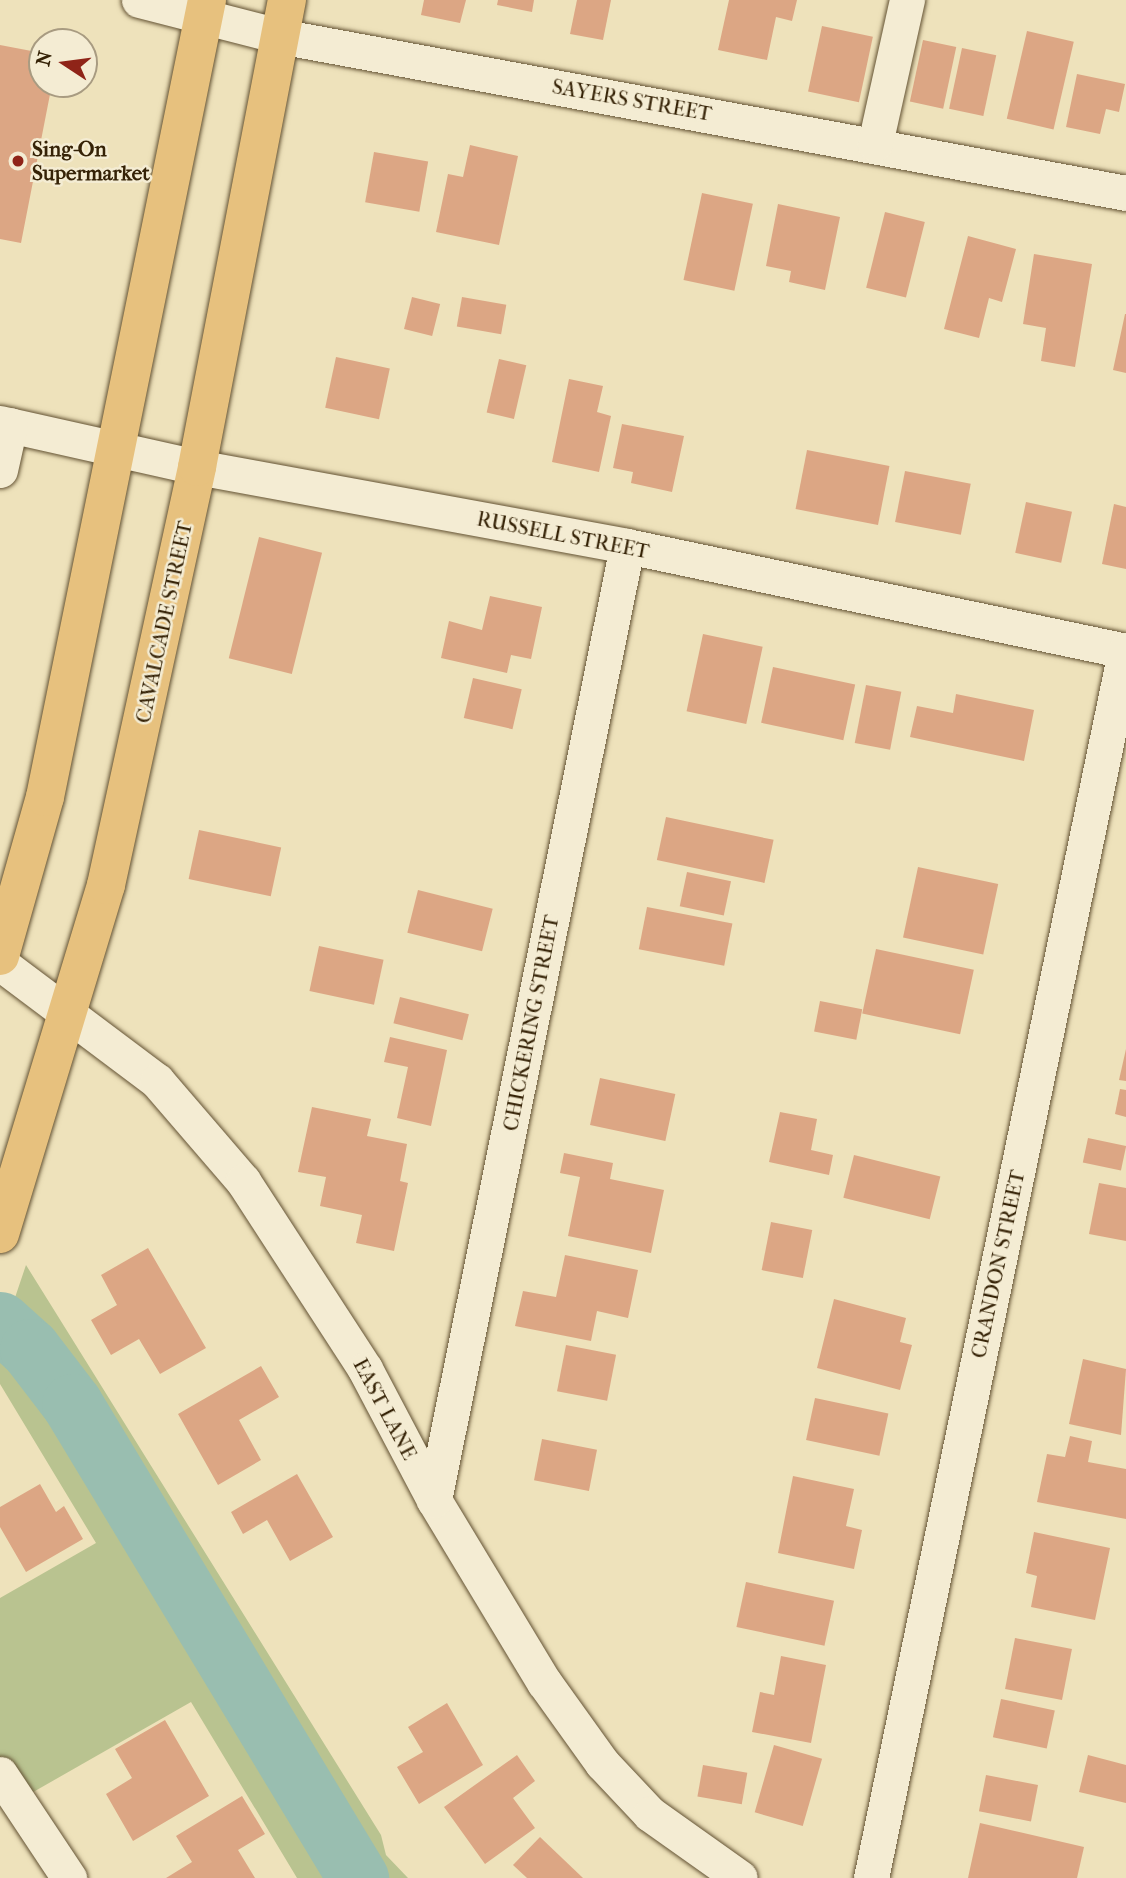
<!DOCTYPE html>
<style>
body{margin:0}
#map{position:relative;width:1126px;height:1878px;overflow:hidden;background:#eee2bb;font-family:"IM FELL French Canon",serif}
div>[style]{position:absolute}
.green>*{inset:0;background:#b9c390}
.river>*{height:61px;margin:-30.5px;padding:0 30.5px;transform-origin:30.5px;border-radius:30.5px;background:#99beb0}
.building>*{inset:0;background:#dca684;transform-origin:0 0}
.roads{filter:drop-shadow(0 0 2px #635233) drop-shadow(0 0 2px #635233)}
.minor>*{height:35px;margin:-17.5px;padding:0 17.5px;transform-origin:17.5px;border-radius:17.5px;background:#f4ecd3}
.major>*{height:38px;margin:-19px;padding:0 19px;transform-origin:19px;border-radius:19px;background:#e7c17e}
.dots>*{width:19px;height:19px;translate:-50% -50%;box-sizing:border-box;border:4px solid #f4ecd3;border-radius:50%}
span{translate:-50% -50%;white-space:nowrap;text-align:center;line-height:1.15;-webkit-text-stroke:5px #f4ecd3;paint-order:stroke}
.street-label{font-size:21px;color:#352206}
.poi-label{font-size:21px;color:#352206;font-weight:700}
.left{translate:0 -50%;text-align:left}
.north{position:absolute;left:28px;top:28px;width:70px;height:70px;box-sizing:border-box;background:#f4ecd3;border:2px solid #a89b81;border-radius:50%;rotate:283deg;font-size:19px;font-weight:700;line-height:28px;text-align:center;color:#352206}
.north::after{content:'';display:block;margin:auto;width:24px;height:32px;background:#8f2418;clip-path:polygon(50% 0,100% 100%,50% 72%,0 100%)}
</style>
<div id="map">
<div class="green">
<i style="clip-path:polygon(26px 1265px,381px 1835px,386px 1855px,408px 1878px,297px 1878px,191px 1702px,28px 1795px,0 1763px,0 1598px,96px 1543px,0 1384px,0 1342px)"></i>
</div>
<div class="river">
<i style="left:0;top:1322px;width:40px;rotate:42deg"></i>
<i style="left:30px;top:1349px;width:69px;rotate:52.6deg"></i>
<i style="left:72px;top:1404px;width:554px;rotate:58.89deg"></i>
</div>
<div class="building">
<i style="clip-path:polygon(424px 0,466px 0,460px 23px,421px 15px)"></i>
<i style="clip-path:polygon(498px 0,534px 0,532px 12px,497px 5px)"></i>
<i style="clip-path:polygon(577px 0,611px 0,603px 40px,570px 34px)"></i>
<i style="clip-path:polygon(729px 0,797px 0,792px 21px,776px 17px,767px 60px,718px 50px)"></i>
<i style="left:822px;top:26px;width:52px;height:67px;rotate:12deg"></i>
<i style="left:1027px;top:31px;width:48px;height:90px;rotate:13deg"></i>
<i style="left:923px;top:40px;width:34px;height:63px;rotate:12deg"></i>
<i style="clip-path:polygon(0 45px,42px 53px,42px 84px,52px 84px,21px 243px,0 239px)"></i>
<i style="left:962px;top:48px;width:35px;height:62px;rotate:12deg"></i>
<i style="clip-path:polygon(1077px 74px,1125px 84px,1119px 112px,1106px 109px,1100px 134px,1066px 127px)"></i>
<i style="clip-path:polygon(470px 145px,518px 156px,499px 245px,436px 232px,448px 174px,463px 177px)"></i>
<i style="left:374px;top:152px;width:55px;height:51px;rotate:10deg"></i>
<i style="left:702px;top:193px;width:52px;height:89px;rotate:12deg"></i>
<i style="clip-path:polygon(778px 204px,840px 217px,825px 290px,789px 282px,791px 271px,766px 266px)"></i>
<i style="left:885px;top:212px;width:41px;height:78px;rotate:14deg"></i>
<i style="clip-path:polygon(968px 236px,1016px 249px,1002px 302px,989px 298px,979px 338px,944px 329px)"></i>
<i style="clip-path:polygon(1034px 254px,1092px 264px,1075px 367px,1041px 361px,1046px 328px,1023px 324px)"></i>
<i style="left:412px;top:297px;width:29px;height:33px;rotate:14deg"></i>
<i style="left:462px;top:297px;width:45px;height:30px;rotate:10deg"></i>
<i style="clip-path:polygon(1125px 314px,1126px 314px,1126px 373px,1113px 370px)"></i>
<i style="left:336px;top:357px;width:55px;height:52px;rotate:12deg"></i>
<i style="left:499px;top:359px;width:28px;height:55px;rotate:13deg"></i>
<i style="clip-path:polygon(569px 379px,603px 386px,597px 412px,611px 416px,599px 472px,552px 462px)"></i>
<i style="clip-path:polygon(622px 424px,684px 436px,672px 492px,631px 483px,633px 472px,613px 468px)"></i>
<i style="left:807px;top:450px;width:84px;height:60px;rotate:11deg"></i>
<i style="left:905px;top:471px;width:67px;height:52px;rotate:11deg"></i>
<i style="left:1026px;top:502px;width:47px;height:52px;rotate:12deg"></i>
<i style="clip-path:polygon(1114px 504px,1126px 507px,1126px 569px,1102px 564px)"></i>
<i style="left:259px;top:537px;width:65px;height:125px;rotate:14deg"></i>
<i style="clip-path:polygon(490px 596px,542px 607px,531px 659px,511px 655px,507px 673px,441px 658px,449px 621px,482px 630px)"></i>
<i style="left:703px;top:634px;width:61px;height:79px;rotate:12deg"></i>
<i style="left:773px;top:667px;width:84px;height:57px;rotate:12deg"></i>
<i style="left:473px;top:678px;width:50px;height:41px;rotate:13deg"></i>
<i style="left:866px;top:685px;width:36px;height:59px;rotate:11deg"></i>
<i style="clip-path:polygon(956px 694px,1034px 710px,1024px 761px,910px 737px,917px 706px,953px 713px)"></i>
<i style="left:666px;top:817px;width:110px;height:44px;rotate:12deg"></i>
<i style="left:199px;top:830px;width:84px;height:50px;rotate:12deg"></i>
<i style="left:918px;top:867px;width:82px;height:72px;rotate:12deg"></i>
<i style="left:687px;top:872px;width:45px;height:35px;rotate:12deg"></i>
<i style="left:418px;top:890px;width:77px;height:44px;rotate:14deg"></i>
<i style="left:647px;top:907px;width:87px;height:43px;rotate:11deg"></i>
<i style="left:319px;top:946px;width:66px;height:46px;rotate:12deg"></i>
<i style="left:876px;top:949px;width:100px;height:66px;rotate:12deg"></i>
<i style="left:400px;top:997px;width:71px;height:27px;rotate:14deg"></i>
<i style="left:820px;top:1001px;width:43px;height:31px;rotate:11deg"></i>
<i style="clip-path:polygon(390px 1037px,447px 1050px,431px 1126px,397px 1118px,408px 1067px,384px 1062px)"></i>
<i style="clip-path:polygon(1126px 1049px,1126px 1081px,1119px 1080px)"></i>
<i style="left:600px;top:1078px;width:77px;height:48px;rotate:12deg"></i>
<i style="clip-path:polygon(1120px 1089px,1126px 1090px,1126px 1117px,1115px 1114px)"></i>
<i style="clip-path:polygon(312px 1107px,371px 1119px,367px 1136px,407px 1144px,400px 1181px,408px 1183px,394px 1251px,356px 1243px,362px 1215px,320px 1206px,326px 1177px,298px 1172px)"></i>
<i style="clip-path:polygon(780px 1112px,817px 1119px,811px 1150px,833px 1155px,829px 1175px,769px 1162px)"></i>
<i style="left:1088px;top:1138px;width:39px;height:25px;rotate:12deg"></i>
<i style="clip-path:polygon(564px 1153px,613px 1163px,610px 1179px,664px 1190px,651px 1253px,568px 1236px,580px 1177px,560px 1173px)"></i>
<i style="left:854px;top:1155px;width:89px;height:44px;rotate:14deg"></i>
<i style="clip-path:polygon(1099px 1183px,1126px 1188px,1126px 1241px,1089px 1234px)"></i>
<i style="left:771px;top:1222px;width:42px;height:49px;rotate:11deg"></i>
<i style="clip-path:polygon(148px 1248px,206px 1348px,160px 1374px,139px 1339px,111px 1355px,91px 1320px,117px 1305px,101px 1275px)"></i>
<i style="clip-path:polygon(565px 1255px,638px 1270px,628px 1318px,597px 1311px,591px 1341px,515px 1326px,523px 1291px,556px 1297px)"></i>
<i style="clip-path:polygon(834px 1299px,906px 1318px,900px 1342px,912px 1345px,900px 1390px,817px 1368px)"></i>
<i style="left:566px;top:1345px;width:51px;height:47px;rotate:11deg"></i>
<i style="clip-path:polygon(1083px 1359px,1126px 1369px,1121px 1435px,1069px 1424px)"></i>
<i style="clip-path:polygon(261px 1366px,279px 1397px,239px 1420px,261px 1460px,218px 1485px,178px 1414px)"></i>
<i style="left:815px;top:1398px;width:75px;height:43px;rotate:12deg"></i>
<i style="clip-path:polygon(1070px 1436px,1092px 1441px,1088px 1462px,1126px 1469px,1126px 1519px,1037px 1502px,1047px 1454px,1065px 1457px)"></i>
<i style="left:542px;top:1439px;width:56px;height:42px;rotate:11deg"></i>
<i style="clip-path:polygon(297px 1474px,333px 1537px,290px 1561px,267px 1520px,243px 1534px,231px 1512px)"></i>
<i style="clip-path:polygon(793px 1476px,854px 1489px,846px 1526px,862px 1530px,854px 1569px,778px 1553px)"></i>
<i style="clip-path:polygon(40px 1484px,56px 1512px,64px 1506px,83px 1539px,26px 1572px,0 1527px,0 1507px)"></i>
<i style="clip-path:polygon(1034px 1532px,1110px 1548px,1095px 1620px,1031px 1607px,1037px 1576px,1026px 1573px)"></i>
<i style="left:746px;top:1582px;width:90px;height:46px;rotate:12deg"></i>
<i style="left:1015px;top:1638px;width:58px;height:52px;rotate:11deg"></i>
<i style="clip-path:polygon(781px 1656px,826px 1665px,811px 1743px,752px 1732px,760px 1692px,774px 1695px)"></i>
<i style="left:1001px;top:1699px;width:55px;height:39px;rotate:12deg"></i>
<i style="clip-path:polygon(447px 1703px,483px 1765px,419px 1804px,397px 1767px,423px 1752px,408px 1727px)"></i>
<i style="clip-path:polygon(165px 1720px,209px 1796px,133px 1841px,106px 1794px,132px 1778px,115px 1749px)"></i>
<i style="left:774px;top:1745px;width:50px;height:70px;rotate:16deg"></i>
<i style="clip-path:polygon(517px 1755px,535px 1781px,513px 1798px,535px 1828px,485px 1864px,444px 1807px)"></i>
<i style="clip-path:polygon(1088px 1755px,1126px 1765px,1126px 1803px,1079px 1792px)"></i>
<i style="left:703px;top:1765px;width:45px;height:32px;rotate:10deg"></i>
<i style="left:986px;top:1775px;width:53px;height:37px;rotate:11deg"></i>
<i style="clip-path:polygon(242px 1796px,265px 1834px,238px 1850px,255px 1878px,166px 1878px,192px 1862px,176px 1836px)"></i>
<i style="clip-path:polygon(980px 1823px,1084px 1847px,1077px 1878px,968px 1878px)"></i>
<i style="clip-path:polygon(540px 1837px,583px 1878px,527px 1878px,513px 1865px)"></i>
</div>
<div class="roads">
<div class="minor">
<i style="left:139px;top:0;width:145px;rotate:14.4deg"></i>
<i style="left:279px;top:36px;width:861px;rotate:10.5deg"></i>
<i style="left:875px;top:144px;width:148px;rotate:-77.5deg"></i>
<i style="left:0;top:423px;width:202px;rotate:12.6deg"></i>
<i style="left:197px;top:467px;width:437px;rotate:10.4deg"></i>
<i style="left:627px;top:546px;width:510px;rotate:11.88deg"></i>
<i style="left:0;top:470px;width:46px;rotate:-77.5deg"></i>
<i style="left:0;top:963px;width:196px;rotate:36.9deg"></i>
<i style="left:157px;top:1081px;width:132px;rotate:49.3deg"></i>
<i style="left:243px;top:1181px;width:224px;rotate:57deg"></i>
<i style="left:365px;top:1369px;width:148px;rotate:62.2deg"></i>
<i style="left:434px;top:1500px;width:213px;rotate:58.9deg"></i>
<i style="left:544px;top:1682px;width:100px;rotate:54.4deg"></i>
<i style="left:602px;top:1763px;width:70px;rotate:46.7deg"></i>
<i style="left:650px;top:1814px;width:110px;rotate:35.4deg"></i>
<i style="left:434px;top:1500px;width:973px;rotate:-78.56deg"></i>
<i style="left:0;top:1774px;width:125px;rotate:56.4deg"></i>
<i style="left:871px;top:1878px;width:1253px;rotate:-78.3deg"></i>
</div>
<div class="major">
<i style="left:0;top:956px;width:165px;rotate:-74.2deg"></i>
<i style="left:45px;top:797px;width:813px;rotate:-78.51deg"></i>
<i style="left:0;top:1234px;width:365px;rotate:-73.1deg"></i>
<i style="left:106px;top:885px;width:428px;rotate:-77.7deg"></i>
<i style="left:197px;top:467px;width:476px;rotate:-79.1deg"></i>
</div>
</div>
<div class="dots">
<i style="left:18px;top:161px;background:#8f2418"></i>
</div>
<div class="street-label">
<span style="left:632px;top:100px;rotate:10deg">SAYERS STREET</span>
<span style="left:563px;top:535px;rotate:11deg">RUSSELL STREET</span>
<span style="left:164px;top:622px;rotate:-78deg">CAVALCADE STREET</span>
<span style="left:531px;top:1023px;rotate:-79deg">CHICKERING STREET</span>
<span style="left:998px;top:1264px;rotate:-78deg">CRANDON STREET</span>
<span style="left:385px;top:1409px;rotate:62deg">EAST LANE</span>
</div>
<div class="poi-label">
<span class="left" style="left:32px;top:161px">Sing-On<br>Supermarket</span>
</div>
<div class="north">N</div>
</div>
